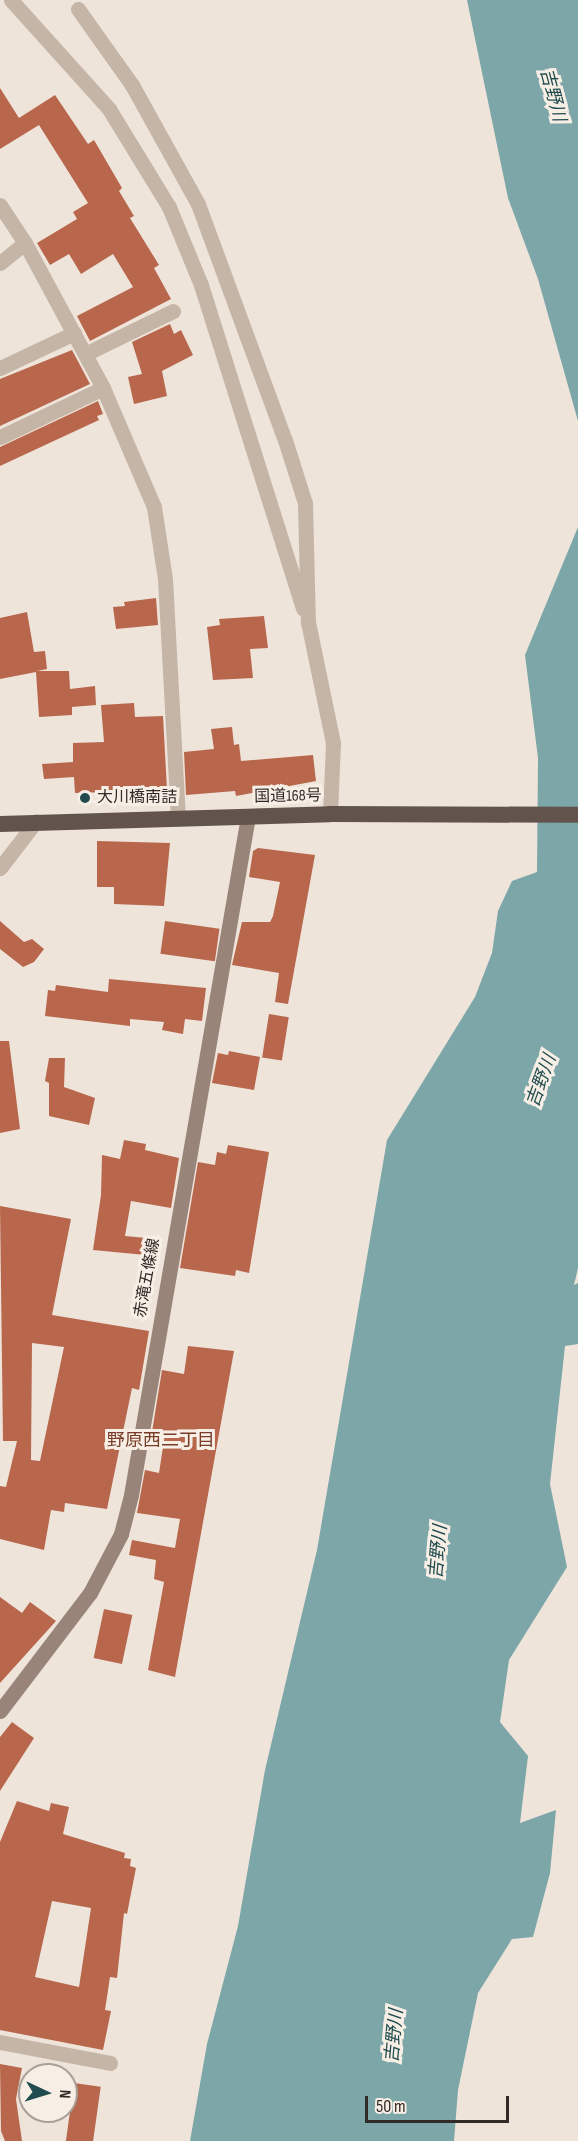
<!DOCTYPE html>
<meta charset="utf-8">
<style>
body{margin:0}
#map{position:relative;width:578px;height:2141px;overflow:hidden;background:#eee4da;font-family:"Sofia Sans Condensed","Noto Sans JP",sans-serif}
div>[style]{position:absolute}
.water>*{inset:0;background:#7ca6a8}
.building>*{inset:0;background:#b8674d;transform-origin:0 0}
.minor>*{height:15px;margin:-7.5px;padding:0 7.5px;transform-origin:7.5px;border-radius:7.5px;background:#c5b5a7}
.tertiary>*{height:15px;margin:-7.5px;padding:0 7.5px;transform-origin:7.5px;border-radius:7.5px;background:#c5b5a7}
.secondary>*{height:15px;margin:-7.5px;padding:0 7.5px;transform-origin:7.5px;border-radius:7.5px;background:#988479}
.trunk>*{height:16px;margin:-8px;padding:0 8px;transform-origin:8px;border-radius:8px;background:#62544c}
.dots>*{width:16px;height:16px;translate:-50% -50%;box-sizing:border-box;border:3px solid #f7efe5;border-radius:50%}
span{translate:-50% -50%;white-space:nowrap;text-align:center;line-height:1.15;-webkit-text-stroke:6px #f7efe5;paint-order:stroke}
.street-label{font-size:16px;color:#322a27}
.poi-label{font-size:16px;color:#322a27}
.left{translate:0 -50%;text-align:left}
.water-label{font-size:18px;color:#214c4f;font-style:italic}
.neighbourhood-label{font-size:18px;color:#783c29}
.north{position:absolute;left:18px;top:2063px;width:60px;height:60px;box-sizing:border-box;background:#f7efe5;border:2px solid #a8a099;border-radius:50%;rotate:94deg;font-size:16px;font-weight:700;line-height:24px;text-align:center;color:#322a27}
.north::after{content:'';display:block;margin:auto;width:21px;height:27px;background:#214c4f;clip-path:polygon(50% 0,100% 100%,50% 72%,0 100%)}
.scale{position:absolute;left:365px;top:2096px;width:144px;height:27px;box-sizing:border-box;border:3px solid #322a27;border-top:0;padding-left:8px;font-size:18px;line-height:21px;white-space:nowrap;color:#322a27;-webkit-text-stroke:4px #f7efe5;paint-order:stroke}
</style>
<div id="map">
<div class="water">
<i style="clip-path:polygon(467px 0,578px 0,578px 421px,538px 279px,508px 198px)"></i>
<i style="clip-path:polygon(578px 527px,578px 1268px,574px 1285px,578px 1283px,578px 1344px,565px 1346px,550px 1484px,567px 1567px,509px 1660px,500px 1722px,528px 1756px,520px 1823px,556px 1810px,550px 1873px,533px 1937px,512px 1939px,478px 1993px,458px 2090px,454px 2141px,190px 2141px,207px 2044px,238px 1926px,265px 1770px,317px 1550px,387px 1140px,475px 997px,492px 953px,498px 911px,512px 881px,537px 872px,538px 758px,525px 655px)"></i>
</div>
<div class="building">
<i style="clip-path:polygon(0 88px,19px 118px,55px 95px,88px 144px,94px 140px,122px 188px,119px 191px,134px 216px,130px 218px,159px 265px,154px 268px,171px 299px,90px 341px,77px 316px,133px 287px,113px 254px,81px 274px,69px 254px,50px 265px,37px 243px,77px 219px,73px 212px,88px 203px,39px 125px,0 149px)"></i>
<i style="clip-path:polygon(170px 324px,174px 334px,181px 330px,193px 355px,162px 371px,167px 396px,134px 404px,128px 377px,142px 374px,132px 342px)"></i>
<i style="clip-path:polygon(72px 350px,90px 384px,0 426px,0 379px)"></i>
<i style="clip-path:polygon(98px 401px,103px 414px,97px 416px,99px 420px,0 466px,0 447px)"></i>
<i style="clip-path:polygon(156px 598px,158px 625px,116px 629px,113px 607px,125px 606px,124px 602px)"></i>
<i style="clip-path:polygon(27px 612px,34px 652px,45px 651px,47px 669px,37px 671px,69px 671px,70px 689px,95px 686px,96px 705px,72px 707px,72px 715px,39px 717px,36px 672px,0 679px,0 618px)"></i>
<i style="clip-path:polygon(264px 616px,268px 648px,250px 649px,253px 678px,213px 680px,207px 627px,220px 625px,219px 619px)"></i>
<i style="clip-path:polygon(134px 703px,135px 717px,163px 716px,167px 790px,75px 793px,74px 777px,44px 779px,42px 764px,73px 762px,73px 743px,104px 742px,101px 705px)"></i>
<i style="clip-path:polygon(232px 727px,234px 745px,239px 744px,241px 761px,313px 755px,316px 781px,236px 796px,235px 791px,186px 795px,184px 752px,214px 749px,211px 729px)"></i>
<i style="clip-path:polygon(97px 841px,170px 843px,164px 906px,114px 904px,114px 887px,97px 887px)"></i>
<i style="clip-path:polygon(258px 848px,315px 855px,288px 1004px,275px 1002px,279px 973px,232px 965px,242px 922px,270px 922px,273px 916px,280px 882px,249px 877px,253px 851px)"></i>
<i style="clip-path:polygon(0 921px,24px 942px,32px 939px,44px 949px,34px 962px,23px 967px,0 949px)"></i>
<i style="left:165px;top:921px;width:55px;height:33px;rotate:8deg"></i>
<i style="clip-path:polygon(109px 979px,206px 988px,202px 1021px,185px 1019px,183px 1034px,162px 1030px,164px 1022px,130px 1019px,130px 1026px,45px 1016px,48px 990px,55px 991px,56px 985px,108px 992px)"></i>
<i style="left:269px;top:1014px;width:20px;height:44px;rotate:9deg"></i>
<i style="clip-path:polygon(0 1041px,9px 1041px,20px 1129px,0 1133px)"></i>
<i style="clip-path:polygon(229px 1051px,260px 1057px,254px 1090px,212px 1083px,218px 1053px,228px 1055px)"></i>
<i style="clip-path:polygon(49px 1058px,65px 1058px,64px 1087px,95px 1098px,89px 1125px,49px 1116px,49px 1083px,45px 1081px)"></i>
<i style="clip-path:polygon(124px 1140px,146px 1144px,145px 1150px,179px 1158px,171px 1208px,131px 1201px,125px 1236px,157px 1239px,156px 1256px,93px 1250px,101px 1195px,102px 1155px,120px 1159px)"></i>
<i style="clip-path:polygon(228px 1145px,269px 1152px,249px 1273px,236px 1270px,235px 1276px,180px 1268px,198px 1162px,215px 1165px,217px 1152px,226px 1154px)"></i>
<i style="clip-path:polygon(evenodd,0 1206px,71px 1219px,52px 1315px,149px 1331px,139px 1390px,132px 1388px,107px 1509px,65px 1503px,64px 1512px,51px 1510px,44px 1550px,0 1539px,0 1486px,6px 1487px,17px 1441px,3px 1441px,0 1206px,32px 1343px,64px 1347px,40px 1461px,31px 1460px,32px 1343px)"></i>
<i style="clip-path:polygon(188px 1346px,234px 1351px,175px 1677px,148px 1670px,164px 1582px,154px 1579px,156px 1560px,129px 1555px,132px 1540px,175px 1548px,180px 1519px,137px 1513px,145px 1470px,159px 1473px,165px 1434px,152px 1432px,162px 1370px,184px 1374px)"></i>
<i style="clip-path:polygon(0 1597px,22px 1613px,30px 1602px,56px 1621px,0 1683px)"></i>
<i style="left:104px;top:1609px;width:29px;height:50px;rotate:12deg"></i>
<i style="clip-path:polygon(12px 1722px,34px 1738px,0 1791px,0 1737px)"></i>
<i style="clip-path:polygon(evenodd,17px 1801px,49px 1811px,51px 1803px,69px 1807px,63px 1834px,125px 1853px,124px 1858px,131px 1859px,130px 1866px,136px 1868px,127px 1914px,124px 1913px,117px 1978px,110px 1977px,105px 2010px,111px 2011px,103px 2050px,0 2030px,0 1842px,17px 1801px,52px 1901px,91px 1908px,79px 1987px,35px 1977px,52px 1901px)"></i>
<i style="clip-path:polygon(0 2064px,22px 2068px,16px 2099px,22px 2141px,5px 2141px,1px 2131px)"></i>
<i style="left:74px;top:2083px;width:27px;height:59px;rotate:8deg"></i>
</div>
<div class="minor">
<i style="left:11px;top:0;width:147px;rotate:48deg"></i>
<i style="left:109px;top:109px;width:115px;rotate:58.5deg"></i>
<i style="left:169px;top:207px;width:84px;rotate:67.7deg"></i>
<i style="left:201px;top:285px;width:339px;rotate:72.5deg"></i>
<i style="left:78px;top:9px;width:93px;rotate:54.6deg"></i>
<i style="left:132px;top:85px;width:136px;rotate:61deg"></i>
<i style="left:198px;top:204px;width:252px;rotate:69.8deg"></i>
<i style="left:285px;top:440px;width:66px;rotate:72.4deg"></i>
<i style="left:305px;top:503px;width:119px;rotate:88.6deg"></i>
<i style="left:308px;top:622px;width:124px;rotate:78.3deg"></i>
<i style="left:333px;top:743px;width:71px;rotate:92.4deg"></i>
<i style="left:0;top:205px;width:45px;rotate:56.7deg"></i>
<i style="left:25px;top:243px;width:165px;rotate:61.7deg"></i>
<i style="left:103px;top:388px;width:129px;rotate:66.8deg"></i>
<i style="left:154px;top:507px;width:73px;rotate:81.3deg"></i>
<i style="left:165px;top:579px;width:240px;rotate:86.9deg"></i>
<i style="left:0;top:263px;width:32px;rotate:-39deg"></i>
<i style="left:85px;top:354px;width:98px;rotate:-26deg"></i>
<i style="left:0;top:368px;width:82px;rotate:-25.3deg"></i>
<i style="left:0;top:437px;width:114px;rotate:-25.4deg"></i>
<i style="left:0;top:2042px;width:112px;rotate:10.8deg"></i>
</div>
<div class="tertiary">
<i style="left:0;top:868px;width:59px;rotate:-52.5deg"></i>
</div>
<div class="secondary">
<i style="left:0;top:1711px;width:148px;rotate:-52.7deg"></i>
<i style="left:90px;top:1593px;width:67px;rotate:-62.3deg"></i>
<i style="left:121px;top:1534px;width:40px;rotate:-75.6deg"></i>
<i style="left:131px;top:1495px;width:689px;rotate:-80.22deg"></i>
</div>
<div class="trunk">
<i style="left:0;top:824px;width:330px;rotate:-1.7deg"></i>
<i style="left:330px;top:814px;width:248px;rotate:0.2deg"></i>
</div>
<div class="dots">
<i style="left:85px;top:798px;background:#214c4f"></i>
</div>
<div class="street-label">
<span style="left:288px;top:797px;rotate:-1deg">国道168号</span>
<span style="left:148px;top:1278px;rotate:-80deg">赤滝五條線</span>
</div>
<div class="poi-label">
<span class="left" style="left:97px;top:798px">大川橋南詰</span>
</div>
<div class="water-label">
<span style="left:552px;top:95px;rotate:75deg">吉野川</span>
<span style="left:542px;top:1081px;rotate:-70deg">吉野川</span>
<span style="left:439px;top:1552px;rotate:-85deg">吉野川</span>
<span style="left:395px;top:2036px;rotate:-85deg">吉野川</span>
</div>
<div class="neighbourhood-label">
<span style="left:161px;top:1441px">野原西二丁目</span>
</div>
<div class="north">N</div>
<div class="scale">50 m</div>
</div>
